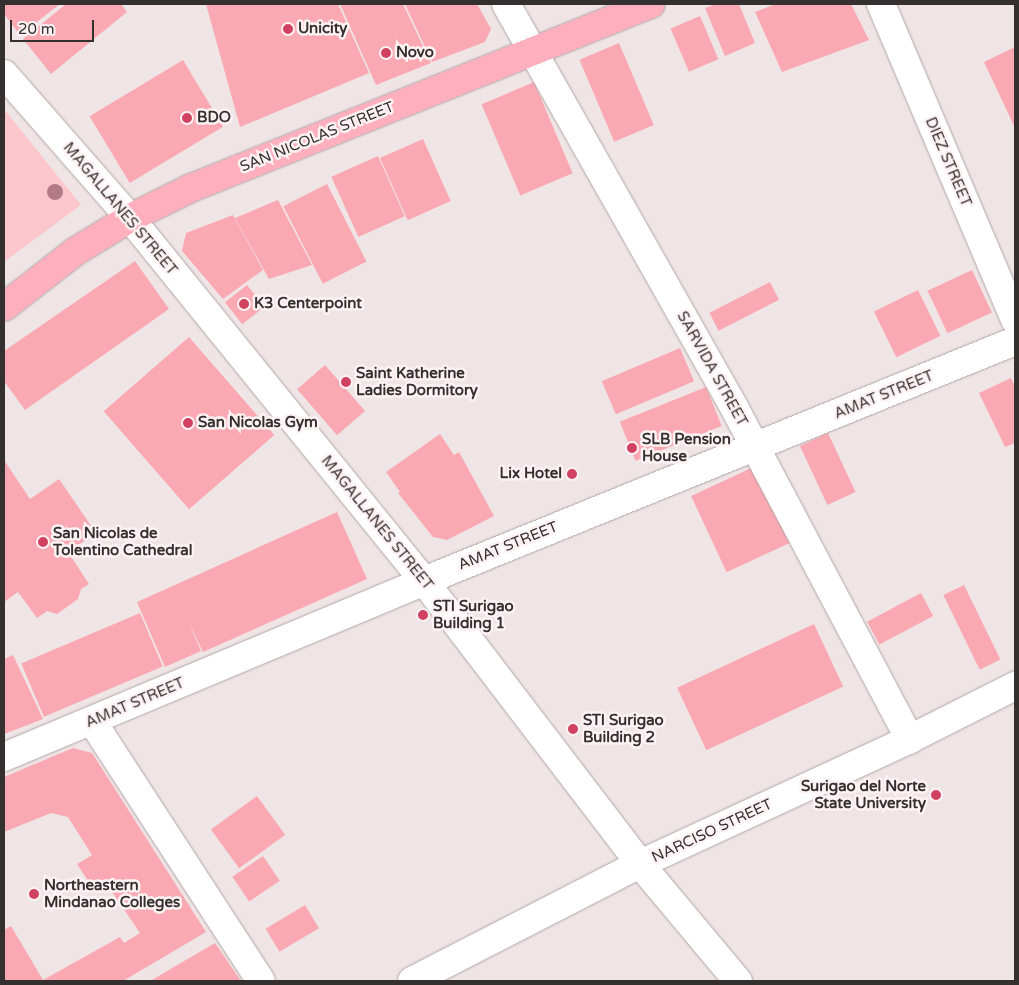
<!DOCTYPE html>
<style>
body{margin:0}
#map{position:relative;width:1019px;height:985px;overflow:hidden;background:#f0e5e6;font-family:"Varela Round",sans-serif}
div>[style]{position:absolute}
.green>*{inset:0;background:#fbc6cc}
.building>*{inset:0;background:#faa8b2;transform-origin:0 0}
.roads{filter:drop-shadow(0 0 1px #b1a6a7) drop-shadow(0 0 1px #b1a6a7)}
.minor>*{height:28px;margin:-14px;padding:0 14px;transform-origin:14px;border-radius:14px;background:#fff}
.major>*{height:28px;margin:-14px;padding:0 14px;transform-origin:14px;border-radius:14px;background:#ffafbd}
.trees>*{width:16px;height:16px;margin:-8px;border-radius:50%;background:#b47b87}
.dots>*{width:14px;height:14px;translate:-50% -50%;box-sizing:border-box;border:2px solid #fef2f3;border-radius:50%}
span{translate:-50% -50%;white-space:nowrap;text-align:center;line-height:1.15;-webkit-text-stroke:5px #fef2f3;paint-order:stroke}
.poi-label{font-size:15px;color:#343030;font-weight:700}
.left{translate:0 -50%;text-align:left}
.right{translate:-100% -50%;text-align:right}
.street-label{font-size:15px;color:#343030}
.frame{position:absolute;inset:0;border:5px solid #343030;pointer-events:none}
.scale{position:absolute;left:10px;top:20px;width:84px;height:22px;box-sizing:border-box;border:2px solid #343030;border-top:0;padding-left:6px;font-size:15px;line-height:18px;white-space:nowrap;color:#343030;-webkit-text-stroke:4px #fef2f3;paint-order:stroke}
</style>
<div id="map">
<div class="green">
<i style="clip-path:polygon(4px 109px,81px 205px,4px 262px)"></i>
</div>
<div class="building">
<i style="clip-path:polygon(4px 4px,60px 4px,20px 35px,4px 14px)"></i>
<i style="clip-path:polygon(66px 4px,121px 4px,127px 12px,51px 74px,23px 39px)"></i>
<i style="clip-path:polygon(206px 4px,338px 4px,369px 73px,240px 127px)"></i>
<i style="clip-path:polygon(340px 4px,403px 4px,431px 63px,376px 85px)"></i>
<i style="clip-path:polygon(405px 4px,477px 4px,491px 29px,485px 42px,432px 62px)"></i>
<i style="clip-path:polygon(716px 4px,739px 4px,755px 43px,725px 56px,705px 8px)"></i>
<i style="clip-path:polygon(776px 4px,851px 4px,869px 40px,782px 72px,755px 12px)"></i>
<i style="left:700px;top:16px;width:47px;height:32px;rotate:67deg"></i>
<i style="left:619px;top:43px;width:89px;height:43px;rotate:67deg"></i>
<i style="clip-path:polygon(1015px 47px,1015px 128px,984px 62px)"></i>
<i style="left:183px;top:60px;width:78px;height:109px;rotate:59deg"></i>
<i style="left:534px;top:82px;width:99px;height:57px;rotate:67deg"></i>
<i style="left:423px;top:139px;width:68px;height:47px;rotate:66deg"></i>
<i style="left:378px;top:156px;width:66px;height:51px;rotate:66deg"></i>
<i style="left:327px;top:184px;width:87px;height:49px;rotate:63deg"></i>
<i style="clip-path:polygon(278px 200px,312px 265px,269px 279px,235px 218px)"></i>
<i style="clip-path:polygon(233px 215px,263px 270px,223px 299px,182px 251px,186px 233px)"></i>
<i style="clip-path:polygon(135px 261px,169px 309px,25px 410px,4px 381px,4px 351px)"></i>
<i style="left:972px;top:270px;width:47px;height:49px;rotate:65deg"></i>
<i style="left:770px;top:282px;width:20px;height:68px;rotate:63deg"></i>
<i style="left:247px;top:285px;width:28px;height:28px;rotate:52deg"></i>
<i style="left:918px;top:290px;width:51px;height:49px;rotate:64deg"></i>
<i style="left:189px;top:337px;width:130px;height:113px;rotate:49deg"></i>
<i style="left:680px;top:348px;width:36px;height:85px;rotate:67deg"></i>
<i style="left:325px;top:365px;width:61px;height:37px;rotate:49deg"></i>
<i style="clip-path:polygon(1011px 378px,1015px 387px,1015px 443px,1005px 447px,979px 393px)"></i>
<i style="left:706px;top:387px;width:42px;height:93px;rotate:68deg"></i>
<i style="left:828px;top:433px;width:65px;height:31px;rotate:65deg"></i>
<i style="clip-path:polygon(440px 434px,454px 455px,459px 452px,494px 516px,447px 540px,433px 537px,398px 493px,400px 492px,386px 472px)"></i>
<i style="clip-path:polygon(4px 460px,30px 499px,59px 479px,96px 533px,68px 552px,89px 584px,81px 589px,78px 599px,57px 614px,47px 611px,37px 618px,18px 592px,4px 602px)"></i>
<i style="left:760px;top:464px;width:84px;height:76px;rotate:65deg"></i>
<i style="clip-path:polygon(337px 512px,367px 579px,203px 652px,188px 621px,201px 651px,165px 667px,137px 602px)"></i>
<i style="left:964px;top:585px;width:83px;height:23px;rotate:64deg"></i>
<i style="left:921px;top:593px;width:26px;height:61px;rotate:62deg"></i>
<i style="left:140px;top:613px;width:58px;height:129px;rotate:67deg"></i>
<i style="left:814px;top:624px;width:69px;height:151px;rotate:65deg"></i>
<i style="clip-path:polygon(13px 655px,43px 719px,4px 734px,4px 659px)"></i>
<i style="clip-path:polygon(73px 748px,92px 753px,206px 932px,123px 981px,4px 981px,4px 930px,11px 926px,43px 980px,120px 937px,124px 943px,140px 933px,108px 886px,96px 893px,77px 864px,92px 855px,68px 817px,51px 813px,4px 832px,4px 777px)"></i>
<i style="left:257px;top:796px;width:48px;height:57px;rotate:54deg"></i>
<i style="left:263px;top:856px;width:30px;height:37px;rotate:56deg"></i>
<i style="left:305px;top:905px;width:27px;height:46px;rotate:59deg"></i>
<i style="clip-path:polygon(215px 943px,241px 981px,150px 981px)"></i>
</div>
<div class="roads">
<div class="minor">
<i style="left:506px;top:4px;width:465px;rotate:60.5deg"></i>
<i style="left:735px;top:409px;width:374px;rotate:62.1deg"></i>
<i style="left:881px;top:4px;width:343px;rotate:67deg"></i>
<i style="left:4px;top:74px;width:191px;rotate:48.8deg"></i>
<i style="left:130px;top:218px;width:467px;rotate:51deg"></i>
<i style="left:424px;top:581px;width:356px;rotate:52.6deg"></i>
<i style="left:640px;top:864px;width:153px;rotate:50.1deg"></i>
<i style="left:92px;top:721px;width:310px;rotate:57deg"></i>
<i style="left:4px;top:757px;width:455px;rotate:-22.7deg"></i>
<i style="left:424px;top:581px;width:638px;rotate:-22.1deg"></i>
<i style="left:412px;top:981px;width:256px;rotate:-27.2deg"></i>
<i style="left:640px;top:864px;width:298px;rotate:-24.8deg"></i>
<i style="left:910px;top:739px;width:118px;rotate:-26.8deg"></i>
</div>
<div class="major">
<i style="left:4px;top:307px;width:91px;rotate:-37.9deg"></i>
<i style="left:76px;top:251px;width:63px;rotate:-31.4deg"></i>
<i style="left:130px;top:218px;width:68px;rotate:-26.2deg"></i>
<i style="left:191px;top:188px;width:495px;rotate:-21.8deg"></i>
</div>
</div>
<div class="trees">
<i style="left:55px;top:192px"></i>
</div>
<div class="dots">
<i style="left:288px;top:29px;background:#d14162"></i>
<i style="left:386px;top:53px;background:#d14162"></i>
<i style="left:187px;top:118px;background:#d14162"></i>
<i style="left:244px;top:304px;background:#d14162"></i>
<i style="left:346px;top:382px;background:#d14162"></i>
<i style="left:188px;top:423px;background:#d14162"></i>
<i style="left:632px;top:448px;background:#d14162"></i>
<i style="left:572px;top:474px;background:#d14162"></i>
<i style="left:43px;top:542px;background:#d14162"></i>
<i style="left:423px;top:615px;background:#d14162"></i>
<i style="left:573px;top:729px;background:#d14162"></i>
<i style="left:936px;top:795px;background:#d14162"></i>
<i style="left:34px;top:894px;background:#d14162"></i>
</div>
<div class="poi-label">
<span class="left" style="left:298px;top:29px">Unicity</span>
<span class="left" style="left:396px;top:53px">Novo</span>
<span class="left" style="left:197px;top:118px">BDO</span>
<span class="left" style="left:254px;top:304px">K3 Centerpoint</span>
<span class="left" style="left:356px;top:382px">Saint Katherine<br>Ladies Dormitory</span>
<span class="left" style="left:198px;top:423px">San Nicolas Gym</span>
<span class="left" style="left:642px;top:448px">SLB Pension<br>House</span>
<span class="right" style="left:562px;top:474px">Lix Hotel</span>
<span class="left" style="left:53px;top:542px">San Nicolas de<br>Tolentino Cathedral</span>
<span class="left" style="left:433px;top:615px">STI Surigao<br>Building 1</span>
<span class="left" style="left:583px;top:729px">STI Surigao<br>Building 2</span>
<span class="right" style="left:926px;top:795px">Surigao del Norte<br>State University</span>
<span class="left" style="left:44px;top:894px">Northeastern<br>Mindanao Colleges</span>
</div>
<div class="street-label">
<span style="left:317px;top:137px;rotate:-22deg">SAN NICOLAS STREET</span>
<span style="left:948px;top:162px;rotate:67deg">DIEZ STREET</span>
<span style="left:120px;top:209px;rotate:50deg">MAGALLANES STREET</span>
<span style="left:712px;top:369px;rotate:61deg">SARVIDA STREET</span>
<span style="left:884px;top:395px;rotate:-22deg">AMAT STREET</span>
<span style="left:377px;top:523px;rotate:51deg">MAGALLANES STREET</span>
<span style="left:508px;top:546px;rotate:-22deg">AMAT STREET</span>
<span style="left:135px;top:703px;rotate:-23deg">AMAT STREET</span>
<span style="left:712px;top:831px;rotate:-25deg">NARCISO STREET</span>
</div>
<div class="frame"></div>
<div class="scale">20 m</div>
</div>
